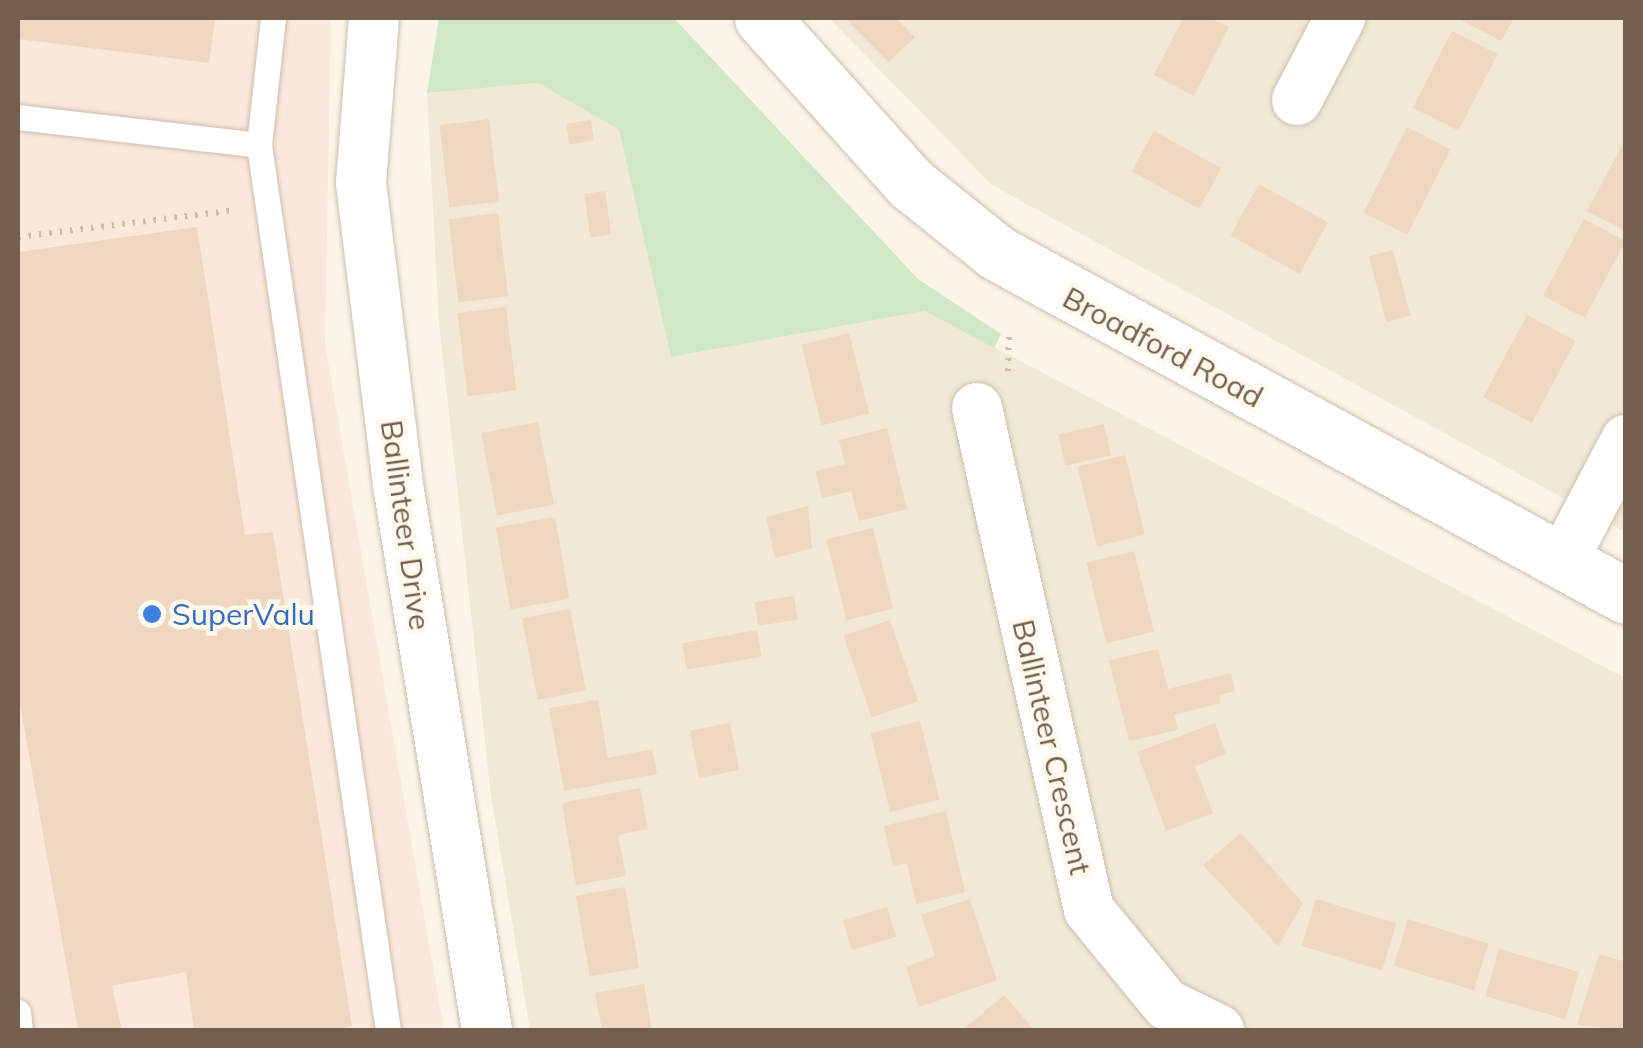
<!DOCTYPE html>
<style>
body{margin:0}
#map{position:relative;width:1643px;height:1048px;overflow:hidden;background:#fbf5e7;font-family:Mulish,sans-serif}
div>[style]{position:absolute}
.residential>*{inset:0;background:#f2e8d6}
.commercial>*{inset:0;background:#fbe8dc}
.green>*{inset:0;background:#d1e8c6}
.building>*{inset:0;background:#efd7c0;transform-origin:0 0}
.path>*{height:6px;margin-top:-3px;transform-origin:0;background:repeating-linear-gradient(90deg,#d4bba3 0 2.5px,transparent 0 10.5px)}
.roads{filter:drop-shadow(0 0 2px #cdbeae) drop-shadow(0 0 2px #cdbeae)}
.service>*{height:25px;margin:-12.5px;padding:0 12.5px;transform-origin:12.5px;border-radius:12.5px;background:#fff}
.minor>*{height:50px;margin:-25px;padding:0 25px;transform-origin:25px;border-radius:25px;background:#fff}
.tertiary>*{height:55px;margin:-27.5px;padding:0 27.5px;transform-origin:27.5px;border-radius:27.5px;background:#fff}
.dots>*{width:28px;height:28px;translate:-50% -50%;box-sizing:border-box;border:5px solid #fef9ed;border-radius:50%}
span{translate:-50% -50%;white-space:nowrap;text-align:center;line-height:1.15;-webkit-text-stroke:9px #fef9ed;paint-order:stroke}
.street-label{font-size:30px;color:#745e4d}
.shop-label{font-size:30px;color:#366cbe}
.left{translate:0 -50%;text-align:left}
.frame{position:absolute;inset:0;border:20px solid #745e4d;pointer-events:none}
</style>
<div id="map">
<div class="residential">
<i style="clip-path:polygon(829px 18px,1625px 18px,1625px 532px,992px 185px)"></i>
<i style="clip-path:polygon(538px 83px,619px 130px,672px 357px,925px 311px,1625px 678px,1625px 1030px,530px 1030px,491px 796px,439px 323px,427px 93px)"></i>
</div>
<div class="commercial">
<i style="clip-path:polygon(18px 18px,331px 18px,325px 344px,444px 1030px,18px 1030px)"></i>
</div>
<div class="green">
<i style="clip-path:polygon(439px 18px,674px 18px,918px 279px,1001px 334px,994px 348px,925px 311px,671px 357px,619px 130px,538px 83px,427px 93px)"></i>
</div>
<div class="building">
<i style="clip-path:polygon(19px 18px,215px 18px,209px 63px,18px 39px)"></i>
<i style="clip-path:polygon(845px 18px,896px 18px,915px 37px,889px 62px)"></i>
<i style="clip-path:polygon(1183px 18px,1210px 18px,1229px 27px,1194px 96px,1154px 75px)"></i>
<i style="clip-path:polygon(1457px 18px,1514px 18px,1501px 41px)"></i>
<i style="left:1452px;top:31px;width:51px;height:86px;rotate:27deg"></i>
<i style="left:489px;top:119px;width:83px;height:50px;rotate:83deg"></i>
<i style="left:591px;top:120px;width:21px;height:25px;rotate:82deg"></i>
<i style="left:1407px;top:127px;width:49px;height:96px;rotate:27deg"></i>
<i style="left:1154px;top:131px;width:77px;height:46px;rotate:29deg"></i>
<i style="clip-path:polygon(1626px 138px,1626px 231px,1587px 211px)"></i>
<i style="left:1259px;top:184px;width:79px;height:59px;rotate:29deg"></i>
<i style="left:605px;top:191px;width:44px;height:21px;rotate:82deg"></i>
<i style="left:498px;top:213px;width:84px;height:50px;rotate:83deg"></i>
<i style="left:1584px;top:219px;width:47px;height:87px;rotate:28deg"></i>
<i style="clip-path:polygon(197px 227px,245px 535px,273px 532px,352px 1026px,333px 1030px,194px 1030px,186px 972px,112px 986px,122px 1030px,78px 1030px,18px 693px,18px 252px)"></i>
<i style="left:1393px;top:250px;width:68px;height:25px;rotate:75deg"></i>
<i style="left:506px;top:307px;width:84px;height:49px;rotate:83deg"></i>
<i style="left:1527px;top:315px;width:55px;height:93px;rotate:28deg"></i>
<i style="left:849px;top:333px;width:83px;height:49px;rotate:76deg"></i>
<i style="left:538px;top:422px;width:84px;height:58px;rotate:79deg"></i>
<i style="left:1104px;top:424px;width:32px;height:47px;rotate:77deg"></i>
<i style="clip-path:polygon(887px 428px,907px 509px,859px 521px,851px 491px,822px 498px,815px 471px,845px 464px,839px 440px)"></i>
<i style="left:1125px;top:455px;width:82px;height:49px;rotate:76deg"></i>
<i style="clip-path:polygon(808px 506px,812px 548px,775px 558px,766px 517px)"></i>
<i style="left:555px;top:517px;width:83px;height:60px;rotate:80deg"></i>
<i style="left:873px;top:528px;width:83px;height:48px;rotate:76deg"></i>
<i style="left:1134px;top:551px;width:83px;height:49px;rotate:76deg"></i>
<i style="left:794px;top:596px;width:24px;height:40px;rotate:81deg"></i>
<i style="left:570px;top:609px;width:83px;height:49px;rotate:79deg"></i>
<i style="left:890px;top:620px;width:86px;height:49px;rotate:71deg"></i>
<i style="left:757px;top:630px;width:27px;height:76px;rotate:80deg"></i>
<i style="clip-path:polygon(1158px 649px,1168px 689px,1231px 673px,1235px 691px,1219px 695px,1221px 703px,1174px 715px,1178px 730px,1129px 741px,1109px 660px)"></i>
<i style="clip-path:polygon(598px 700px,608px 758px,652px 749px,657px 774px,564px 791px,549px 708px)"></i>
<i style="left:920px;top:721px;width:81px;height:51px;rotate:76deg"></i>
<i style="left:730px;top:723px;width:48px;height:41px;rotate:79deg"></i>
<i style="clip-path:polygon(1215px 723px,1226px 754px,1195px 766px,1213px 813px,1166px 831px,1137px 752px)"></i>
<i style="clip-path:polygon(640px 788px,648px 829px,618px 835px,626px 876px,576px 885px,562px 803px)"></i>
<i style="clip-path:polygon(946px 811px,965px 892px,916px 904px,907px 863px,893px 867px,884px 826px)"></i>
<i style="clip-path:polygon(1241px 833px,1303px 903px,1278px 946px,1203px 865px)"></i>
<i style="left:625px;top:887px;width:82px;height:50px;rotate:80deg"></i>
<i style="clip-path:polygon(970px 899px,997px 980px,919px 1007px,906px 967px,935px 956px,921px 915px)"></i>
<i style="left:1316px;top:899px;width:84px;height:49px;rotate:17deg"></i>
<i style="left:887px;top:907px;width:31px;height:46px;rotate:73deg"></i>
<i style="left:1408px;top:919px;width:84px;height:49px;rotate:17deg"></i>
<i style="left:1499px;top:949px;width:83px;height:49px;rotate:16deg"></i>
<i style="clip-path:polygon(1599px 954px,1626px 962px,1626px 1030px,1577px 1025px)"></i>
<i style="clip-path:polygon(644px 984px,652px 1030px,602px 1030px,595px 993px)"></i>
<i style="clip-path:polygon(1004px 995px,1034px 1030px,969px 1030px,966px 1027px)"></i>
</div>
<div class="path">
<i style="left:18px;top:237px;width:219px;rotate:-7.1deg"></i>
<i style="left:1008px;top:371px;width:41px;rotate:-88.6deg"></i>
</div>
<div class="roads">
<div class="service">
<i style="left:273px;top:18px;width:128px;rotate:96.3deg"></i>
<i style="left:259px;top:145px;width:894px;rotate:81.71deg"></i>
<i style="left:18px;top:117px;width:243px;rotate:6.6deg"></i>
<i style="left:18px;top:1012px;width:18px;rotate:84deg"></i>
</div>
<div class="minor">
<i style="left:374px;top:18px;width:166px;rotate:94.5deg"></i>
<i style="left:361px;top:183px;width:310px;rotate:83deg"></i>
<i style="left:399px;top:491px;width:546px;rotate:80.73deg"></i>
<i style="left:1297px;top:100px;width:93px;rotate:-62.3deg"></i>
<i style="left:977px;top:408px;width:514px;rotate:77.42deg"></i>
<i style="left:1089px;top:910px;width:122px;rotate:50.7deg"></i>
<i style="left:1166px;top:1004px;width:59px;rotate:26.1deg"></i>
<i style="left:1562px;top:562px;width:138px;rotate:-62.3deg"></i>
</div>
<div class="tertiary">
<i style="left:762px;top:18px;width:223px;rotate:48.1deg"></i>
<i style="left:911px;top:184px;width:110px;rotate:38.7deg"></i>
<i style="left:997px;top:253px;width:716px;rotate:28.6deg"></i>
</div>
</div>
<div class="dots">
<i style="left:152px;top:614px;background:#3f7fe0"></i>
</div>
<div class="street-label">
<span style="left:1163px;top:347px;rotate:28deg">Broadford Road</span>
<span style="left:406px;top:525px;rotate:82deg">Ballinteer Drive</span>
<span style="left:1052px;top:747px;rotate:77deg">Ballinteer Crescent</span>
</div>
<div class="shop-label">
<span class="left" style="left:172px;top:614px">SuperValu</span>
</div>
<div class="frame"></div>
</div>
